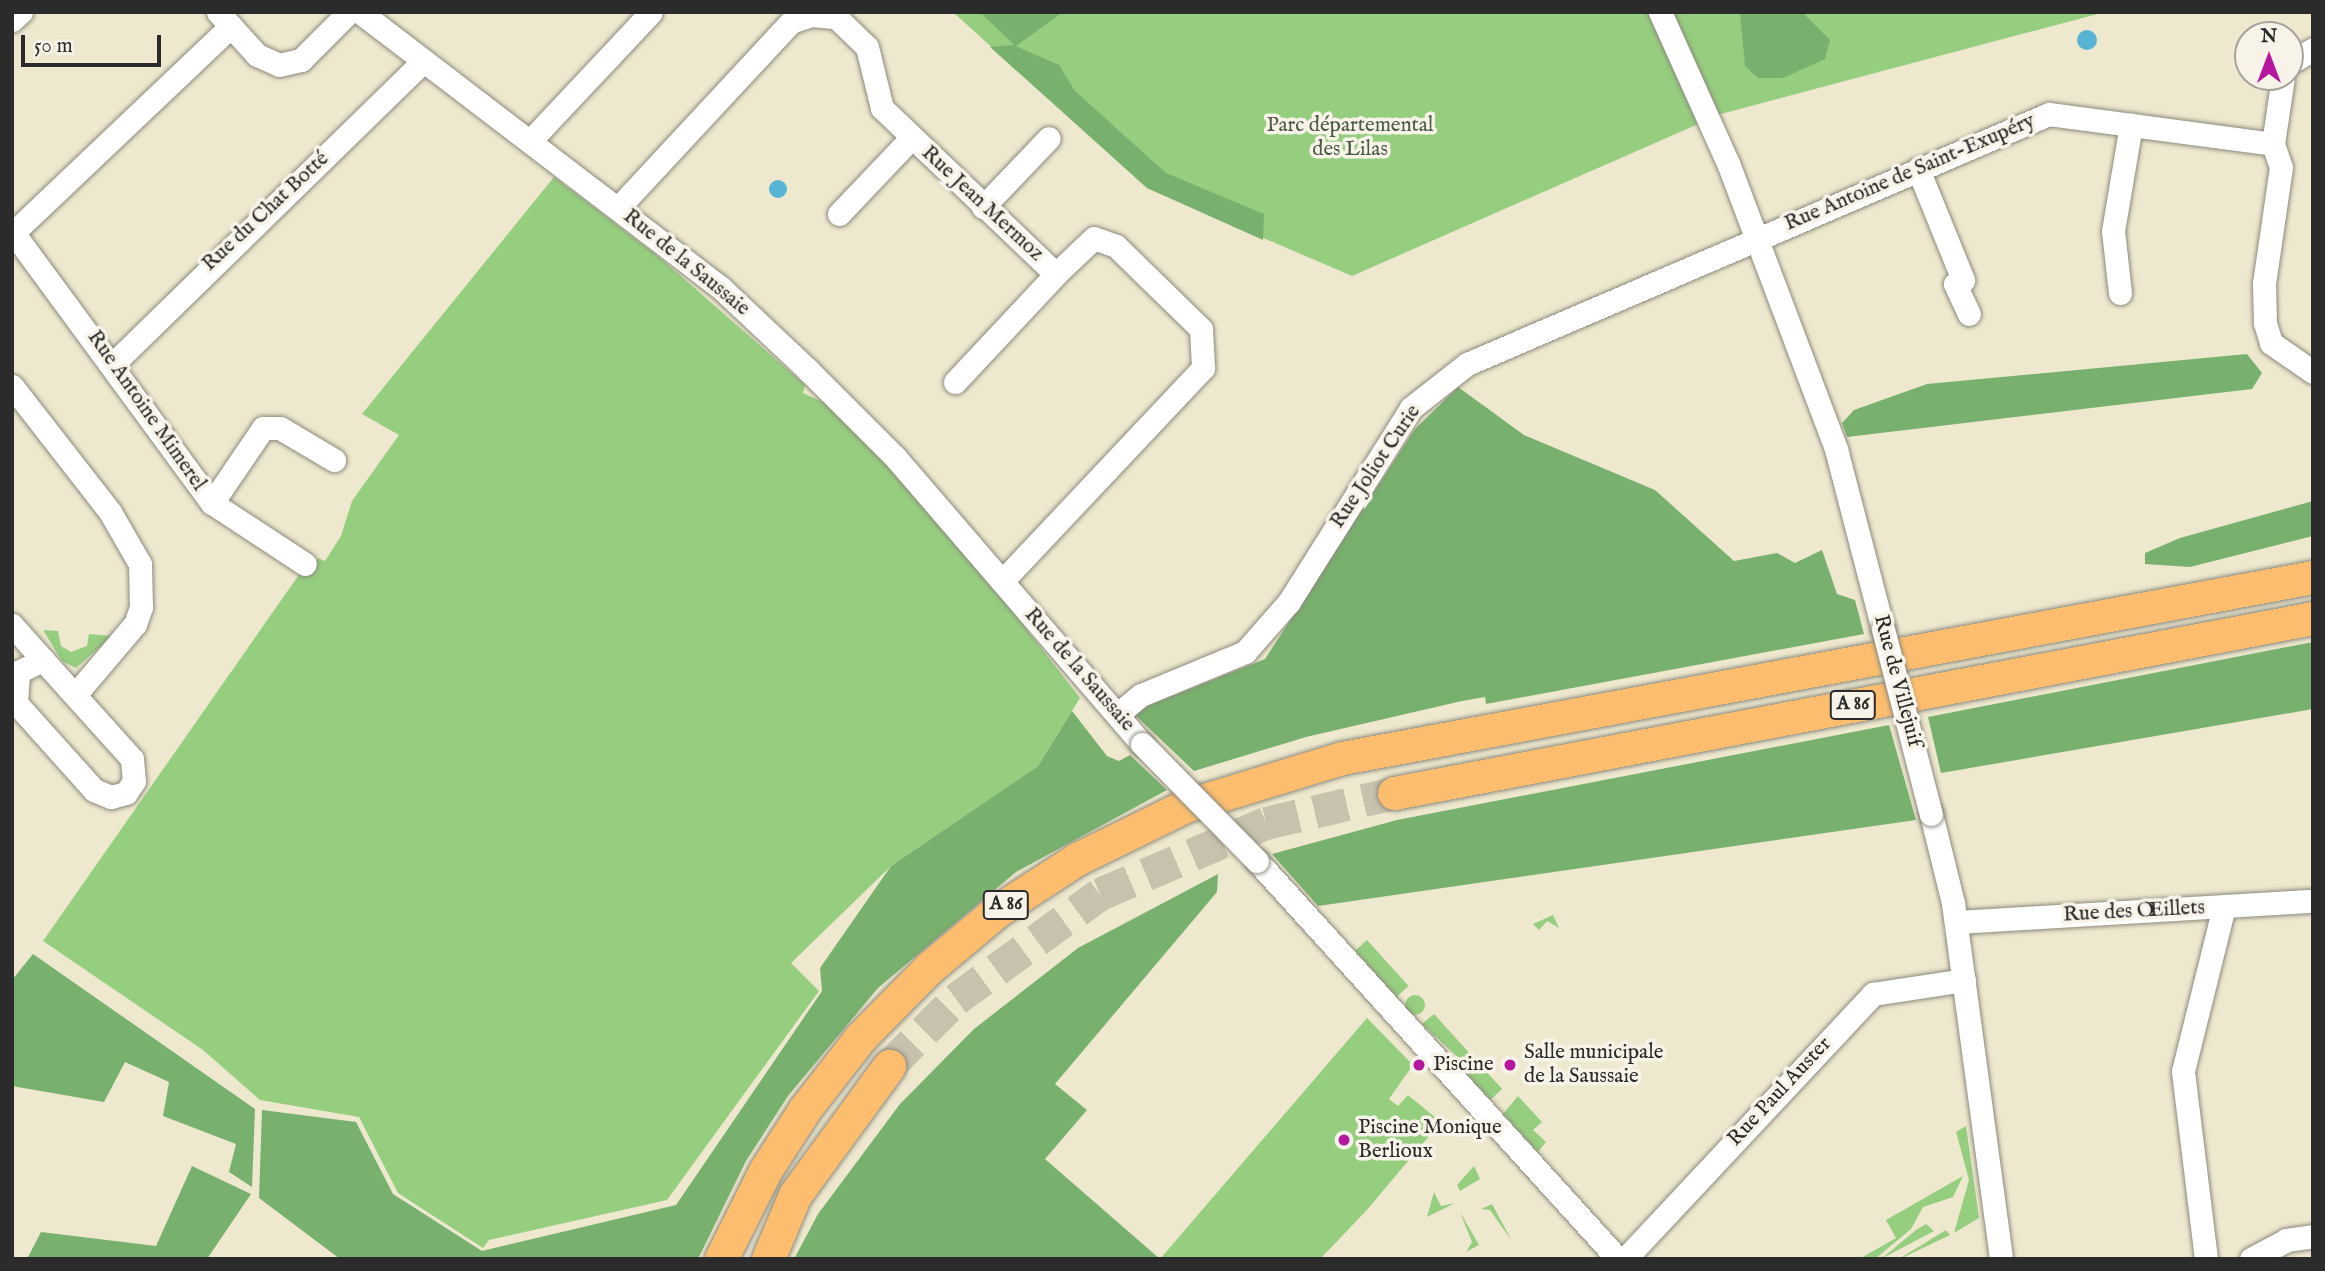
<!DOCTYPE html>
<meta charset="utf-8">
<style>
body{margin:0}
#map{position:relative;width:2325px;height:1271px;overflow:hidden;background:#eee8cf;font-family:"IM FELL English",serif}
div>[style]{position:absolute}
.green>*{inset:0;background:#96ce80;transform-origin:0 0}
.round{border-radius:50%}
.forest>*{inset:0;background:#78b16e}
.water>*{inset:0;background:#57b4d5}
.highway-tunnel>*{height:33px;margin-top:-16.5px;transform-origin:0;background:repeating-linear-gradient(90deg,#c7c2ae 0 33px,transparent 0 50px)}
.roads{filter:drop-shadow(0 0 2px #8c8a7d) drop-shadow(0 0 2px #8c8a7d)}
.minor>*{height:23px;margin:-11.5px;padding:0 11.5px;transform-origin:11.5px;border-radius:11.5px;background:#fff}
.highway>*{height:33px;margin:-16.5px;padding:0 16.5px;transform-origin:16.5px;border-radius:16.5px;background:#fcbd6f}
.bridges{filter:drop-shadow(0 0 2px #8c8a7d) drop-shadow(0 0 2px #8c8a7d)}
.minor-bridge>*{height:23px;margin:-11.5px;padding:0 11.5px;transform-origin:11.5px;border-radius:11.5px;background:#fff}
.dots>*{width:19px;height:19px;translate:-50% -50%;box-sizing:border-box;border:4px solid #f7f3e8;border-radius:50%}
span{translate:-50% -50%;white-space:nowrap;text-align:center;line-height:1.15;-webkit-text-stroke:7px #f7f3e8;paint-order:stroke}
.shield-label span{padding:2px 5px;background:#f7f3e8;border:2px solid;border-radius:5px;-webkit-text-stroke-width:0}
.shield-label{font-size:19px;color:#2b2b2b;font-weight:700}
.park-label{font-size:21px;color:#4b5c44}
.street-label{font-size:21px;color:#2b2b2b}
.poi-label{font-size:21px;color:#2b2b2b}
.left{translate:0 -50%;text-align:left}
.frame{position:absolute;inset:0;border:14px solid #2b2b2b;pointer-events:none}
.north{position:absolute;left:2234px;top:21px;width:70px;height:70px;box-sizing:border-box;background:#f7f3e8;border:2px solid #a5a39c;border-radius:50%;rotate:0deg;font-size:19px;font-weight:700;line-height:28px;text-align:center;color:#2b2b2b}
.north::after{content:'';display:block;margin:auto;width:24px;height:32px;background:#b5179e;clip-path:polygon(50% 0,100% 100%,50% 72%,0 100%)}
.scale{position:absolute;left:21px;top:35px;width:140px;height:32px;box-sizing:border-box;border:4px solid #2b2b2b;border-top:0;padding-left:9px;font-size:21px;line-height:24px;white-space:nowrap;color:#2b2b2b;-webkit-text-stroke:5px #f7f3e8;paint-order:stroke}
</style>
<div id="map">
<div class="green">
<i style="clip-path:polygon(953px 12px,2105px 12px,1721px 114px,1352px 276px,1147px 188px)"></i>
<i style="clip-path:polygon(554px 177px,659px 257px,805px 385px,803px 393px,838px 409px,950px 531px,1080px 698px,1038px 766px,891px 866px,791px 963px,819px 991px,667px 1200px,489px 1240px,483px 1248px,398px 1193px,359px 1117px,260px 1100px,203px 1050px,43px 941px,303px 569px,307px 573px,318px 558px,325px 561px,341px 536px,352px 501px,399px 435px,362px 414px)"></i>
<i style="clip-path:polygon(43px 630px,58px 631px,61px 646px,71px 652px,87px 646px,89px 634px,112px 636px,76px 668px,62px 661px)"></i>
<i style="clip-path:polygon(1553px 915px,1559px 928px,1547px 921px,1539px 930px,1533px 924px)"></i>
<i style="left:1367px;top:940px;width:62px;height:16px;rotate:48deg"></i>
<i class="round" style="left:1405px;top:995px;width:20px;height:20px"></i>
<i style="clip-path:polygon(1434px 1014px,1473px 1057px,1465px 1064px,1422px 1024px)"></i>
<i style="clip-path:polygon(1367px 1018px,1413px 1065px,1389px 1099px,1398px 1106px,1408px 1095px,1436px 1118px,1426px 1130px,1430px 1135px,1366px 1211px,1320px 1259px,1160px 1259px)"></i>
<i style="left:1479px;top:1064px;width:34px;height:16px;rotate:47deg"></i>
<i style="clip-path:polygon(1518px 1096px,1542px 1122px,1533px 1130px,1546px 1142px,1538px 1152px,1503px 1114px)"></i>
<i style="clip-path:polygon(1966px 1126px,1979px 1218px,1954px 1233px,1969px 1180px,1956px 1132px)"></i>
<i style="clip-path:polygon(1474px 1166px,1480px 1179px,1460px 1191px,1457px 1185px)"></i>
<i style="clip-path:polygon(1963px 1176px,1953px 1197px,1923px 1207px,1911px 1229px,1875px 1259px,1859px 1259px,1896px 1238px,1886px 1220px)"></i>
<i style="clip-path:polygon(1434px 1192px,1441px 1206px,1455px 1203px,1427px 1217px)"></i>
<i style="clip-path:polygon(1492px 1204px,1512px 1241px,1490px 1210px,1481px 1209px)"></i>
<i style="clip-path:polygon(1460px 1212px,1479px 1245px,1466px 1252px,1472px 1242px)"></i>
<i style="clip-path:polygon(1926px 1224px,1934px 1231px,1881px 1259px,1916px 1230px)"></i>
<i style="clip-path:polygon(1946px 1230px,1950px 1235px,1900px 1259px,1902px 1257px)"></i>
</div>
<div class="forest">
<i style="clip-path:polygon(980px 12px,1063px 12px,1016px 46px,1059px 65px,1075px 91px,1166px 173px,1264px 214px,1263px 240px,1147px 188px,990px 47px,1014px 45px)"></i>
<i style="clip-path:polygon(1740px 12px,1802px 12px,1830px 40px,1825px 59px,1783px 78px,1758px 78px,1745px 66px)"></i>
<i style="clip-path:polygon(2247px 354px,2262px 373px,2252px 389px,1847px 437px,1842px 423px,1854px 410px,1927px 384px)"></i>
<i style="clip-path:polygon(1458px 387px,1524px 435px,1655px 490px,1734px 561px,1777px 553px,1795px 563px,1822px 550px,1837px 594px,1855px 600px,1864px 634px,1486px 704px,1485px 697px,1462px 701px,1306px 737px,1194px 771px,1136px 716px,1137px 710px,1265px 659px,1415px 429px)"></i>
<i style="clip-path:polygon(2313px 501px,2313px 536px,2190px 567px,2145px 564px,2145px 553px,2180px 538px)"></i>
<i style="clip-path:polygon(2313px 642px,2313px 709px,1941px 773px,1928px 717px)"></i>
<i style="clip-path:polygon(1072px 711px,1107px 756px,1119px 761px,1130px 755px,1167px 790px,1016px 872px,878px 988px,788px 1096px,746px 1161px,698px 1259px,340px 1259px,259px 1198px,262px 1110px,356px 1122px,393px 1194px,482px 1251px,676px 1205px,822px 991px,820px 968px,891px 866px,1038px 766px)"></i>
<i style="clip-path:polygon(1889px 725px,1916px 820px,1318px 906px,1272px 854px,1397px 820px)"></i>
<i style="clip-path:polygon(1218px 874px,1217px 892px,1055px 1084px,1087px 1110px,1045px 1159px,1160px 1259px,794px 1259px,818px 1214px,900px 1104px,974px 1029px,1078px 948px)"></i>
<i style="clip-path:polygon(33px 954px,255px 1109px,252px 1187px,229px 1172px,236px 1144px,163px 1116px,169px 1082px,125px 1062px,104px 1102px,12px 1086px,12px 980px)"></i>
<i style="clip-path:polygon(192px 1166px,251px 1194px,207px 1259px,27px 1259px,41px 1232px,156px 1246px)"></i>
</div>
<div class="water">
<i class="round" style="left:2077px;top:30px;width:20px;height:20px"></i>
<i class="round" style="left:769px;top:180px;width:18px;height:18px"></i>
</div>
<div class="highway-tunnel">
<i style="left:889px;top:1066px;width:95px;rotate:-45deg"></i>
<i style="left:956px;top:999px;width:178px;rotate:-36.1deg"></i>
<i style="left:1100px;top:894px;width:181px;rotate:-23.2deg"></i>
<i style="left:1266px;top:823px;width:131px;rotate:-13.2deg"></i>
</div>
<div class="roads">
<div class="minor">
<i style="left:218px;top:12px;width:58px;rotate:47.8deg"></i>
<i style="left:257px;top:55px;width:24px;rotate:24deg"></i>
<i style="left:279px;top:65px;width:23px;rotate:-13deg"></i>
<i style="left:301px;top:60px;width:68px;rotate:-45deg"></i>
<i style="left:360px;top:12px;width:454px;rotate:37.4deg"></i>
<i style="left:721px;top:288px;width:120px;rotate:43.3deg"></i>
<i style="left:808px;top:370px;width:123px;rotate:45deg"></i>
<i style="left:895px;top:457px;width:379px;rotate:49.3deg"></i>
<i style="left:1660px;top:12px;width:166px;rotate:65.8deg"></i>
<i style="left:1728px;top:163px;width:306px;rotate:69.3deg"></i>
<i style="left:1836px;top:449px;width:186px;rotate:75.4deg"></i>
<i style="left:12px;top:20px;width:12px;rotate:-42deg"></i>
<i style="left:2290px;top:63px;width:27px;rotate:-31deg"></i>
<i style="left:2283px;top:77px;width:68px;rotate:98.5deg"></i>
<i style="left:2273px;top:144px;width:24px;rotate:71deg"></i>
<i style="left:2281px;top:167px;width:117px;rotate:98.3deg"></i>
<i style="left:2264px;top:283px;width:40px;rotate:88.6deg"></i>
<i style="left:2265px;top:323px;width:21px;rotate:73deg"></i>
<i style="left:2271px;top:343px;width:51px;rotate:34.6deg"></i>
<i style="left:531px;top:140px;width:175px;rotate:-46.8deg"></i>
<i style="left:1918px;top:169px;width:120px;rotate:67.9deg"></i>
<i style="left:1963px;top:280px;width:9px;rotate:153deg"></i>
<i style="left:1955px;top:284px;width:33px;rotate:65deg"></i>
<i style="left:983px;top:207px;width:95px;rotate:-46.3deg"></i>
<i style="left:618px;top:208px;width:254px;rotate:-47.1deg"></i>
<i style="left:791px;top:22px;width:21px;rotate:-19deg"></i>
<i style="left:811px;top:15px;width:25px;rotate:5deg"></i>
<i style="left:836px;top:17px;width:43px;rotate:44.1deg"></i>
<i style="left:867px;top:47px;width:63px;rotate:76.2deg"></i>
<i style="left:882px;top:108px;width:240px;rotate:43.7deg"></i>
<i style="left:1056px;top:274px;width:52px;rotate:-43.5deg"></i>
<i style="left:1094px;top:238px;width:23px;rotate:20deg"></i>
<i style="left:1116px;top:246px;width:119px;rotate:44.3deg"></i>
<i style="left:1201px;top:329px;width:39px;rotate:87deg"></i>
<i style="left:1203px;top:368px;width:293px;rotate:133.3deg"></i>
<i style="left:839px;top:214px;width:105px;rotate:-46.5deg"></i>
<i style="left:12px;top:231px;width:338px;rotate:53.7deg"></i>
<i style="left:212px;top:503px;width:111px;rotate:33.3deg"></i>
<i style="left:14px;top:232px;width:299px;rotate:-43.5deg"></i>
<i style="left:2120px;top:293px;width:62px;rotate:-96.4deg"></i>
<i style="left:2113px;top:231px;width:108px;rotate:-80.4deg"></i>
<i style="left:114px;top:363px;width:428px;rotate:-44.3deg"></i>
<i style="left:955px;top:382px;width:148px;rotate:-46.9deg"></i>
<i style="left:12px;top:386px;width:160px;rotate:52.1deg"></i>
<i style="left:110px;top:512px;width:60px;rotate:60deg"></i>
<i style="left:140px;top:564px;width:43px;rotate:88.7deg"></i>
<i style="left:141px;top:607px;width:18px;rotate:109deg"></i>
<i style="left:135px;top:624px;width:93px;rotate:130.2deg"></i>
<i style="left:212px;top:503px;width:91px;rotate:-55.8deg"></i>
<i style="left:263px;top:428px;width:17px"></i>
<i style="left:280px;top:428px;width:63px;rotate:30.7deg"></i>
<i style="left:12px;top:625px;width:47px;rotate:48.5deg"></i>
<i style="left:43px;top:660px;width:133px;rotate:48deg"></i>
<i style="left:132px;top:759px;width:22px;rotate:85deg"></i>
<i style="left:134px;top:781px;width:14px;rotate:124deg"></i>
<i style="left:126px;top:793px;width:16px;rotate:165deg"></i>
<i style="left:111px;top:797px;width:18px;rotate:-158deg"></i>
<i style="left:94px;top:790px;width:117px;rotate:-131.9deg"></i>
<i style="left:16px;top:703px;width:31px;rotate:-86deg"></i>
<i style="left:18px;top:672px;width:28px;rotate:-26deg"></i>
<i style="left:1118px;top:714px;width:30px;rotate:-40deg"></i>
<i style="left:1141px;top:695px;width:113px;rotate:-22.5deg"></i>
<i style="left:1245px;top:652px;width:67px;rotate:-48.7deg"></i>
<i style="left:1289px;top:602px;width:229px;rotate:-57.8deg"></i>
<i style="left:1411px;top:408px;width:71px;rotate:-38.2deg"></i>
<i style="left:1467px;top:364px;width:633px;rotate:-23.25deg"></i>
<i style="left:2049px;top:114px;width:226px;rotate:7.6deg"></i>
<i style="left:1931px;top:814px;width:92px;rotate:76.1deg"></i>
<i style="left:1953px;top:903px;width:359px;rotate:82.3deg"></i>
<i style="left:1257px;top:861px;width:537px;rotate:47.79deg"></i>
<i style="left:1956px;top:922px;width:358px;rotate:-3.4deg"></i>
<i style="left:1625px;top:1259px;width:363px;rotate:-46.9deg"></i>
<i style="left:1873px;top:994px;width:92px;rotate:-8.7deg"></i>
<i style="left:2206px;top:1259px;width:189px;rotate:-97deg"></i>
<i style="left:2183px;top:1071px;width:169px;rotate:-76deg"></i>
<i style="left:2251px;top:1259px;width:40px;rotate:-28deg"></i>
<i style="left:2286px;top:1240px;width:27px;rotate:-8deg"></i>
</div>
<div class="highway">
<i style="left:1394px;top:793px;width:936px;rotate:-10.78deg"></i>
<i style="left:721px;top:1259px;width:98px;rotate:-63.4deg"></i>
<i style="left:765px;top:1171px;width:74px;rotate:-57.2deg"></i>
<i style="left:805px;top:1109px;width:90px;rotate:-52.2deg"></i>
<i style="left:860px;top:1038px;width:98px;rotate:-45.4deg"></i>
<i style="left:929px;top:968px;width:89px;rotate:-40deg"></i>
<i style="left:997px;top:911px;width:95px;rotate:-33deg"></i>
<i style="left:1077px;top:859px;width:120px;rotate:-26.1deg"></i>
<i style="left:1185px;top:806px;width:164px;rotate:-17deg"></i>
<i style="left:1342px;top:758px;width:988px;rotate:-10.56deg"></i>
<i style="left:768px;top:1259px;width:69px;rotate:-67.1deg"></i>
<i style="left:795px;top:1195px;width:160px;rotate:-53.9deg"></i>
</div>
</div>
<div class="bridges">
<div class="minor-bridge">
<i style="left:1883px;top:629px;width:191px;rotate:75.5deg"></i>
<i style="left:1142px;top:744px;width:164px;rotate:45.5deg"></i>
</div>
</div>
<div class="dots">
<i style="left:1419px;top:1065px;background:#b5179e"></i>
<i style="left:1510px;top:1065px;background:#b5179e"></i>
<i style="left:1344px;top:1140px;background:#b5179e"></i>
</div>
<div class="shield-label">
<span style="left:1853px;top:705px">A 86</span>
<span style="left:1006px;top:905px">A 86</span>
</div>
<div class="park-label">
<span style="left:1350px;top:138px">Parc départemental<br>des Lilas</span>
</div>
<div class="street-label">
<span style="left:1910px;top:173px;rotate:-23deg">Rue Antoine de Saint-Exupéry</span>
<span style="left:982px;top:204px;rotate:43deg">Rue Jean Mermoz</span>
<span style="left:266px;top:212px;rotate:-43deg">Rue du Chat Botté</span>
<span style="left:686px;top:263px;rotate:39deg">Rue de la Saussaie</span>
<span style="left:146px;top:411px;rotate:55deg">Rue Antoine Mimerel</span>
<span style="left:1376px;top:467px;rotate:-56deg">Rue Joliot Curie</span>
<span style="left:1079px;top:670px;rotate:49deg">Rue de la Saussaie</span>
<span style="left:1897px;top:681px;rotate:75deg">Rue de Villejuif</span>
<span style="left:2134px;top:912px;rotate:-3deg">Rue des Œillets</span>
<span style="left:1780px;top:1092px;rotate:-47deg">Rue Paul Auster</span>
</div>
<div class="poi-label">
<span class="left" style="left:1524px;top:1065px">Salle municipale<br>de la Saussaie</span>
<span class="left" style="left:1433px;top:1065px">Piscine</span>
<span class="left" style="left:1358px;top:1140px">Piscine Monique<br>Berlioux</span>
</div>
<div class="frame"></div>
<div class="north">N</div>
<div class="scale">50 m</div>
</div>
